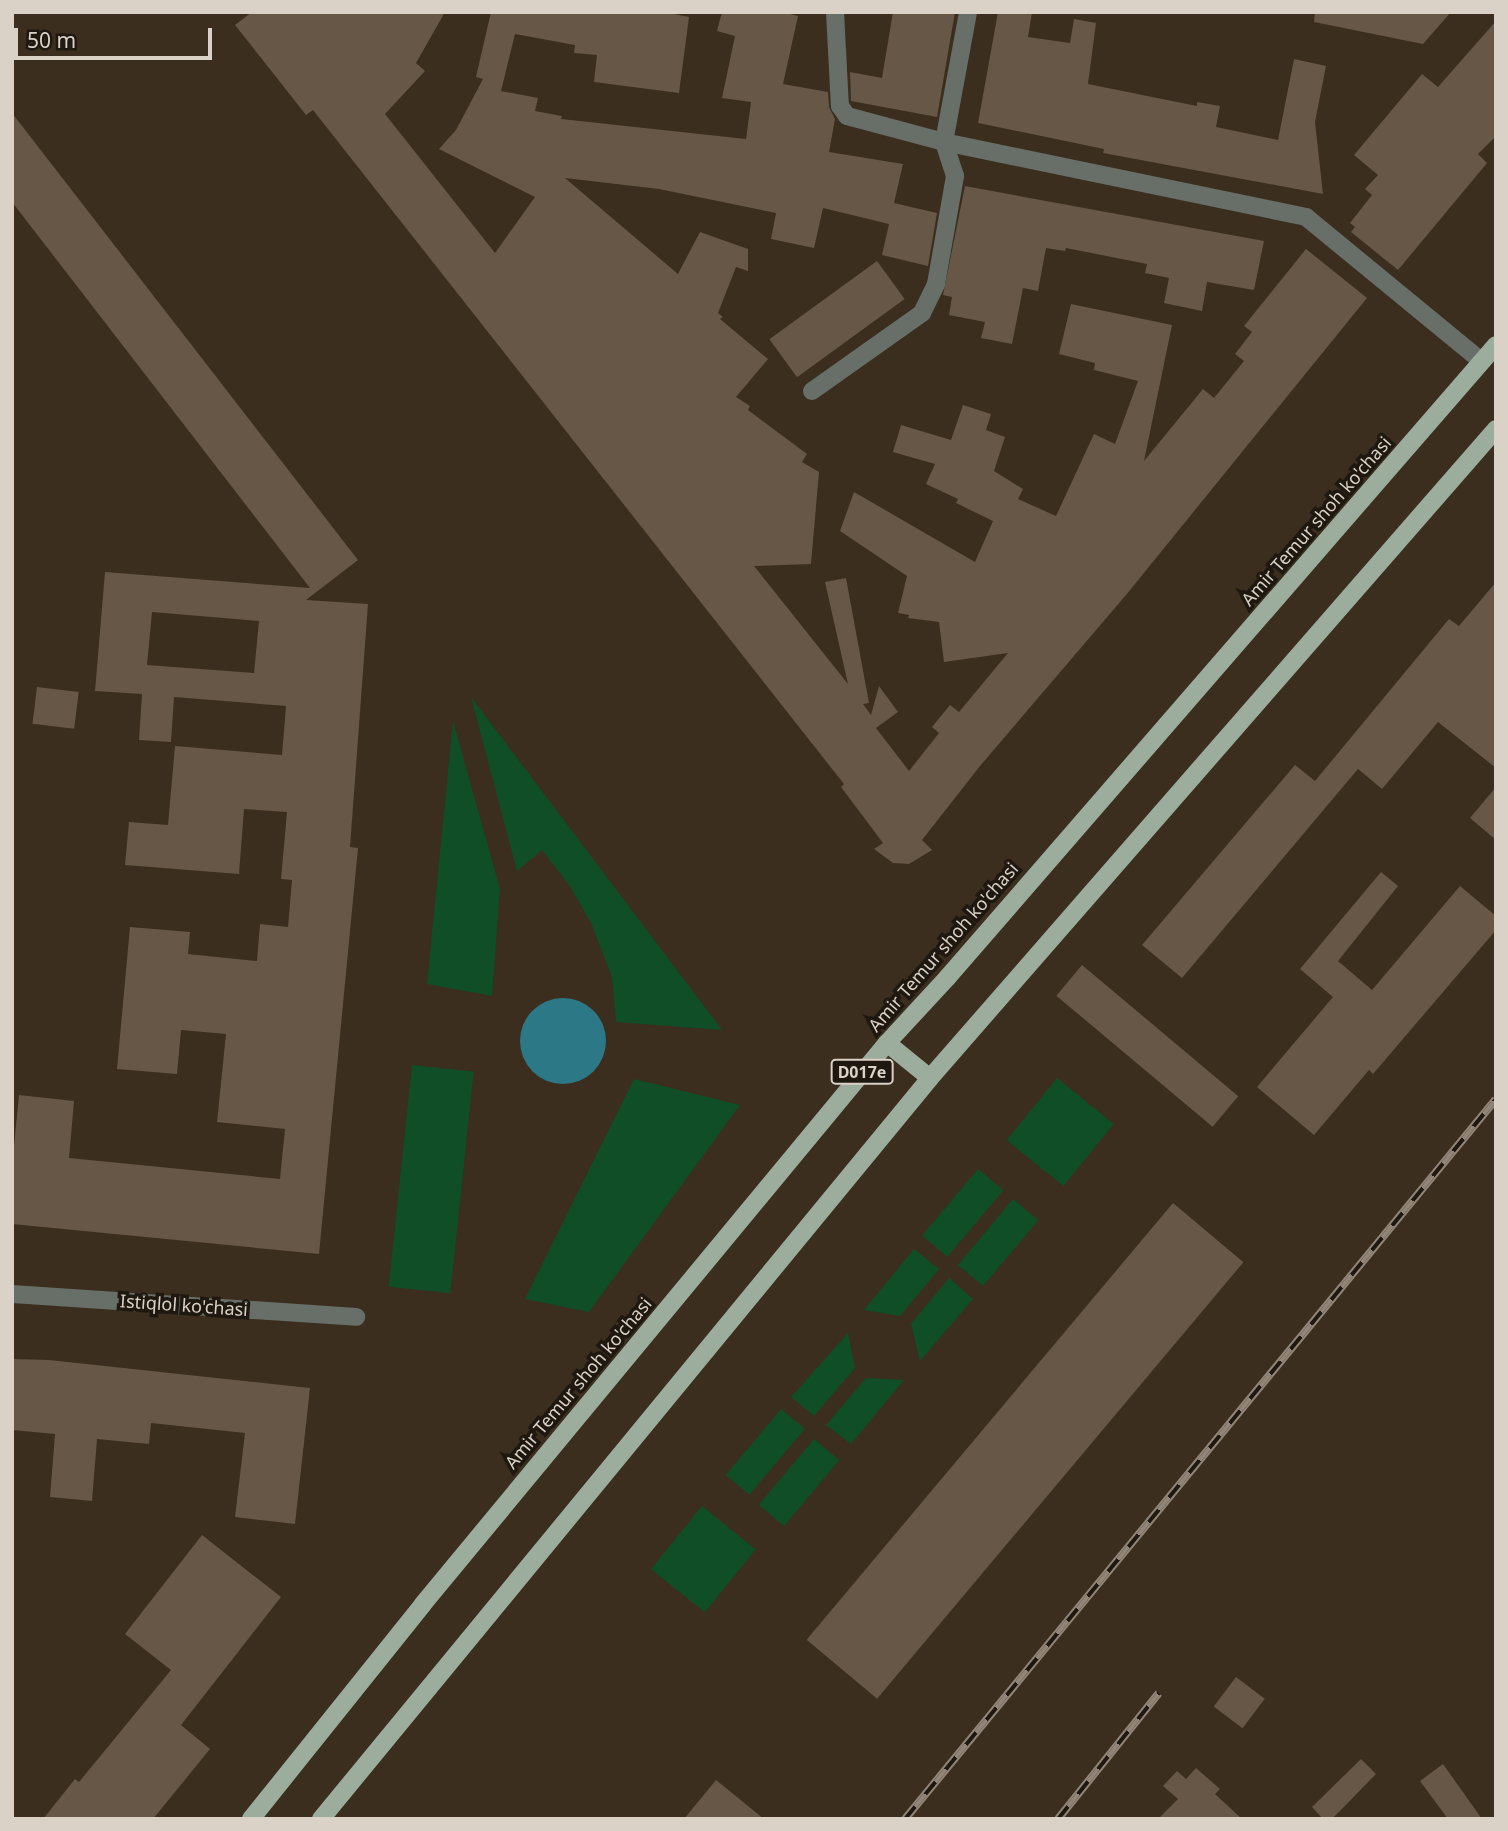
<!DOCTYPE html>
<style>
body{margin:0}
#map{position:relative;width:1508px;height:1831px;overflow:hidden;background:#3b2e1e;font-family:"Noto Sans",sans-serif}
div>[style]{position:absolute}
.green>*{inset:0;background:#0f4e27;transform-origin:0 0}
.water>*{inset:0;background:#2c7887}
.round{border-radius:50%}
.building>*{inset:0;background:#665746;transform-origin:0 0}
.minor>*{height:18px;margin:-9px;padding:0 9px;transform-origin:9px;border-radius:9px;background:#676f68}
.major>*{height:18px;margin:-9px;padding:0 9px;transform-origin:9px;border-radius:9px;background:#9cad9e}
.rail>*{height:8px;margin-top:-4px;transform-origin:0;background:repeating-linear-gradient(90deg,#1e1810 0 16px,#908578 0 32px);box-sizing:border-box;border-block:2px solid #908578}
span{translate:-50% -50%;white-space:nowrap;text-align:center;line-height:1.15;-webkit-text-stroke:7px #1e1810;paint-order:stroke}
.shield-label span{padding:2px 5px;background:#1e1810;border:2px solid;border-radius:5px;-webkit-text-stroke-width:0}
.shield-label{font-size:16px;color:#dad1c7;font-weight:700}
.street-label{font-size:18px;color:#dad1c7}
.frame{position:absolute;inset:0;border:14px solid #dad1c7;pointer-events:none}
.scale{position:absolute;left:14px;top:28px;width:198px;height:32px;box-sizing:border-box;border:4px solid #dad1c7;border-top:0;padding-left:9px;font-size:21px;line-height:24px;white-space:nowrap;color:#dad1c7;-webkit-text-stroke:5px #1e1810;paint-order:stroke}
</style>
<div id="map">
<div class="green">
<i style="clip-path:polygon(471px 697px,722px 1030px,616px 1022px,612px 977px,591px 923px,570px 886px,542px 850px,517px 871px)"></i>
<i style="clip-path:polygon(453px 721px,500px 889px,492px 996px,427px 984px)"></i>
<i style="left:412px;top:1065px;width:62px;height:223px;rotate:6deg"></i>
<i style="left:1057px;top:1078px;width:73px;height:80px;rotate:39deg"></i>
<i style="clip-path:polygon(634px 1079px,740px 1105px,589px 1312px,525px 1299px)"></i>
<i style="left:978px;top:1169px;width:33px;height:87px;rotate:40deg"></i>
<i style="left:1013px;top:1199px;width:33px;height:86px;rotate:40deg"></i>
<i style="clip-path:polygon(914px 1249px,939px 1269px,900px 1316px,864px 1310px)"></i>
<i style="clip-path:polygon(949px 1278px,973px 1299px,920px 1361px,911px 1324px)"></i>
<i style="clip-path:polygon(848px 1333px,855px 1368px,814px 1416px,791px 1397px)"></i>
<i style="clip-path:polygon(866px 1378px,904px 1380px,851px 1444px,826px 1425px)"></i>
<i style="left:781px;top:1409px;width:31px;height:86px;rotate:40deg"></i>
<i style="left:814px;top:1439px;width:33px;height:86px;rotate:40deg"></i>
<i style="left:702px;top:1506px;width:69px;height:81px;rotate:39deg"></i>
</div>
<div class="water">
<i class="round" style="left:520px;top:998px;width:86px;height:86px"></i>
</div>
<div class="building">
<i style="clip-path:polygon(252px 12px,445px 12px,416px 63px,425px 71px,385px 114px,495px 253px,535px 197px,439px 149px,456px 130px,483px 79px,476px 77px,491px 12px,664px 12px,689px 17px,679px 93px,594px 82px,597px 55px,574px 53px,575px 45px,515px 34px,501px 91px,538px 98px,535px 111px,562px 116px,561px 119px,746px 139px,751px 102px,722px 98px,735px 36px,717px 31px,722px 12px,783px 12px,798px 16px,783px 84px,828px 92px,829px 107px,835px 119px,829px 152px,903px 164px,894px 203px,937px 213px,928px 266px,882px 255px,889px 224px,823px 208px,814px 248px,771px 239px,776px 213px,659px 189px,565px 178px,678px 274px,700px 232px,748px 249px,748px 271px,736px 267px,718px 313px,723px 317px,720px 319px,768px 359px,736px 397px,750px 406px,748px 410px,807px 454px,802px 462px,819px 472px,811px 564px,754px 566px,848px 684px,825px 582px,846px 578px,869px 703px,863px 704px,871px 715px,879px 686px,898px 712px,876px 728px,909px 771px,939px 733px,932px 727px,950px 705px,959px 712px,1008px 653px,944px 662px,939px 622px,908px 618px,909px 615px,898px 613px,907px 576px,840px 531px,854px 492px,975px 562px,993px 521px,956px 503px,958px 499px,926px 484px,935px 464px,893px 452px,901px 425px,951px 440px,963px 405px,991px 414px,986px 430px,1005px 437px,994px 471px,1023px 489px,1018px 499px,1056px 516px,1094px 434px,1115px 444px,1138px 381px,1094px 370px,1095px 363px,1059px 354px,1071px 304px,1172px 325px,1144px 461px,1203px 389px,1214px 398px,1244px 361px,1235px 354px,1252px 332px,1244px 326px,1306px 249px,1367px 298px,1126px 595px,980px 766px,922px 840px,932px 850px,909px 864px,893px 863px,874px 849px,883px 843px,841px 787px,844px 784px,829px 765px,313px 110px,306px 115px,235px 25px)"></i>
<i style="clip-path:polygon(893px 12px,955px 12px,937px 117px,851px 101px,850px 72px,882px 78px)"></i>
<i style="clip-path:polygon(998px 12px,1032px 12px,1028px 37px,1070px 43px,1074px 19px,1096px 23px,1088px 84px,1197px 106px,1197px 102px,1220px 106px,1216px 127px,1278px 140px,1294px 59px,1326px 66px,1315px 122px,1323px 194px,1103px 153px,1104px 149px,978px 123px)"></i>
<i style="clip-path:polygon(1315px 12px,1451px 12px,1423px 44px,1314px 22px)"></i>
<i style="clip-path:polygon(1496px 21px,1496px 136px,1478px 154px,1487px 163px,1398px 270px,1351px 232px,1355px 227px,1350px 223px,1372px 195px,1365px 189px,1378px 175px,1354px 155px,1422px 74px,1438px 87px)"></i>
<i style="clip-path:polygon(evenodd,12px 113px,358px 560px,306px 600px,368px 604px,350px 847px,358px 848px,319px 1254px,12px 1224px,12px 1166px,19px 1095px,74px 1101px,69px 1158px,280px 1179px,285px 1129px,217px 1122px,226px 1034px,181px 1030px,177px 1074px,117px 1069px,130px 927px,190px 932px,188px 954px,257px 961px,260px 924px,288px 927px,292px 880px,281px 879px,287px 812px,244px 809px,239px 874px,125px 865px,129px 822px,168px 825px,175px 746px,282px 755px,286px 706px,174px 697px,171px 742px,139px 740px,142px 694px,95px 691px,105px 572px,310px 588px,12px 202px,12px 113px,152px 612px,259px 621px,254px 673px,147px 665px,152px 612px)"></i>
<i style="clip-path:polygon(965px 186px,1264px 241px,1254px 290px,1207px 282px,1202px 311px,1164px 303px,1169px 278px,1145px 273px,1147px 264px,1066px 248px,1065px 251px,1046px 248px,1038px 291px,1023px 288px,1012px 344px,981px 338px,985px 322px,949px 315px,952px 297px,943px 295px)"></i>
<i style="left:877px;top:261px;width:47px;height:133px;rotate:54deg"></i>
<i style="clip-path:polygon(1496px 582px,1496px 768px,1438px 722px,1382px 789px,1358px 769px,1182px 978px,1142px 945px,1295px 765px,1315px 781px,1449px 619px,1459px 626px)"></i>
<i style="left:37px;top:687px;width:42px;height:37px;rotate:7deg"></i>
<i style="clip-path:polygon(1496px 787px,1496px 840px,1470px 818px)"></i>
<i style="clip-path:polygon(1381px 872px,1398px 886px,1338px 961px,1372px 990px,1460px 886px,1496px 916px,1496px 930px,1373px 1074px,1369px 1070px,1314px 1135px,1257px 1087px,1333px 997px,1300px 969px)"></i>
<i style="left:1082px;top:965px;width:204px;height:40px;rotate:40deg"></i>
<i style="left:1173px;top:1203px;width:92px;height:570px;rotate:40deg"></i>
<i style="clip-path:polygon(12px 1359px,49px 1360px,310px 1388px,295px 1524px,235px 1517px,245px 1433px,151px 1423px,149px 1444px,97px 1439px,92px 1501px,50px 1497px,55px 1434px,12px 1430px)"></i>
<i style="clip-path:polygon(202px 1535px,281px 1597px,181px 1725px,210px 1749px,153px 1819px,43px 1819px,75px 1779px,79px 1782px,171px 1670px,125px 1634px)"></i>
<i style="left:1236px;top:1677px;width:36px;height:37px;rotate:37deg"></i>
<i style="clip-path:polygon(1361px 1759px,1376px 1774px,1332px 1819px,1323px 1819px,1312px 1807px)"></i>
<i style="clip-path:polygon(1443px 1764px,1482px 1819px,1448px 1819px,1420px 1781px)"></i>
<i style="clip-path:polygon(1196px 1768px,1220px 1789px,1215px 1794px,1242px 1819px,1158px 1819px,1178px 1799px,1163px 1786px,1177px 1771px,1186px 1779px)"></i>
<i style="clip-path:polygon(716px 1780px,764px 1819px,684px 1819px)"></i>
</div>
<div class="minor">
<i style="left:835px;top:12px;width:94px;rotate:87deg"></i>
<i style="left:840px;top:106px;width:12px;rotate:55deg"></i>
<i style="left:847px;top:116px;width:100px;rotate:15deg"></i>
<i style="left:944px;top:142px;width:370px;rotate:11.7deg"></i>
<i style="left:1306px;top:217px;width:227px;rotate:39.4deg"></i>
<i style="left:812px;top:391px;width:135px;rotate:-35.3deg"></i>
<i style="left:922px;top:313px;width:32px;rotate:-64deg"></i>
<i style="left:936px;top:284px;width:110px;rotate:-80deg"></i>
<i style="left:955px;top:176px;width:36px;rotate:-108deg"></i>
<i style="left:944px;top:142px;width:132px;rotate:-79.5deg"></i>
<i style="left:12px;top:1294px;width:345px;rotate:3.8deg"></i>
</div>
<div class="major">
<i style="left:887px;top:1043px;width:55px;rotate:39.1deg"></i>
<i style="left:251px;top:1819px;width:275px;rotate:-51.3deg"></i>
<i style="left:423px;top:1604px;width:728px;rotate:-50.41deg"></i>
<i style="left:887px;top:1043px;width:88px;rotate:-47.3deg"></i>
<i style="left:947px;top:978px;width:838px;rotate:-49.06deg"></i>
<i style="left:321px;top:1819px;width:959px;rotate:-50.58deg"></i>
<i style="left:930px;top:1078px;width:861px;rotate:-48.91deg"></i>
</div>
<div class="rail">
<i style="left:905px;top:1819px;width:931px;rotate:-50.62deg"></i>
<i style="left:1058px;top:1819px;width:161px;rotate:-51.3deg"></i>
</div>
<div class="shield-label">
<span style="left:862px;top:1072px">D017e</span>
</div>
<div class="street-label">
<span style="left:1316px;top:521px;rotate:-49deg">Amir Temur shoh ko'chasi</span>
<span style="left:943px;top:947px;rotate:-49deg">Amir Temur shoh ko'chasi</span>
<span style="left:184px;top:1305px;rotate:4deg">Istiqlol ko'chasi</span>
<span style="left:578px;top:1383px;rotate:-50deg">Amir Temur shoh ko'chasi</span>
</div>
<div class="frame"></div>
<div class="scale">50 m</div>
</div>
